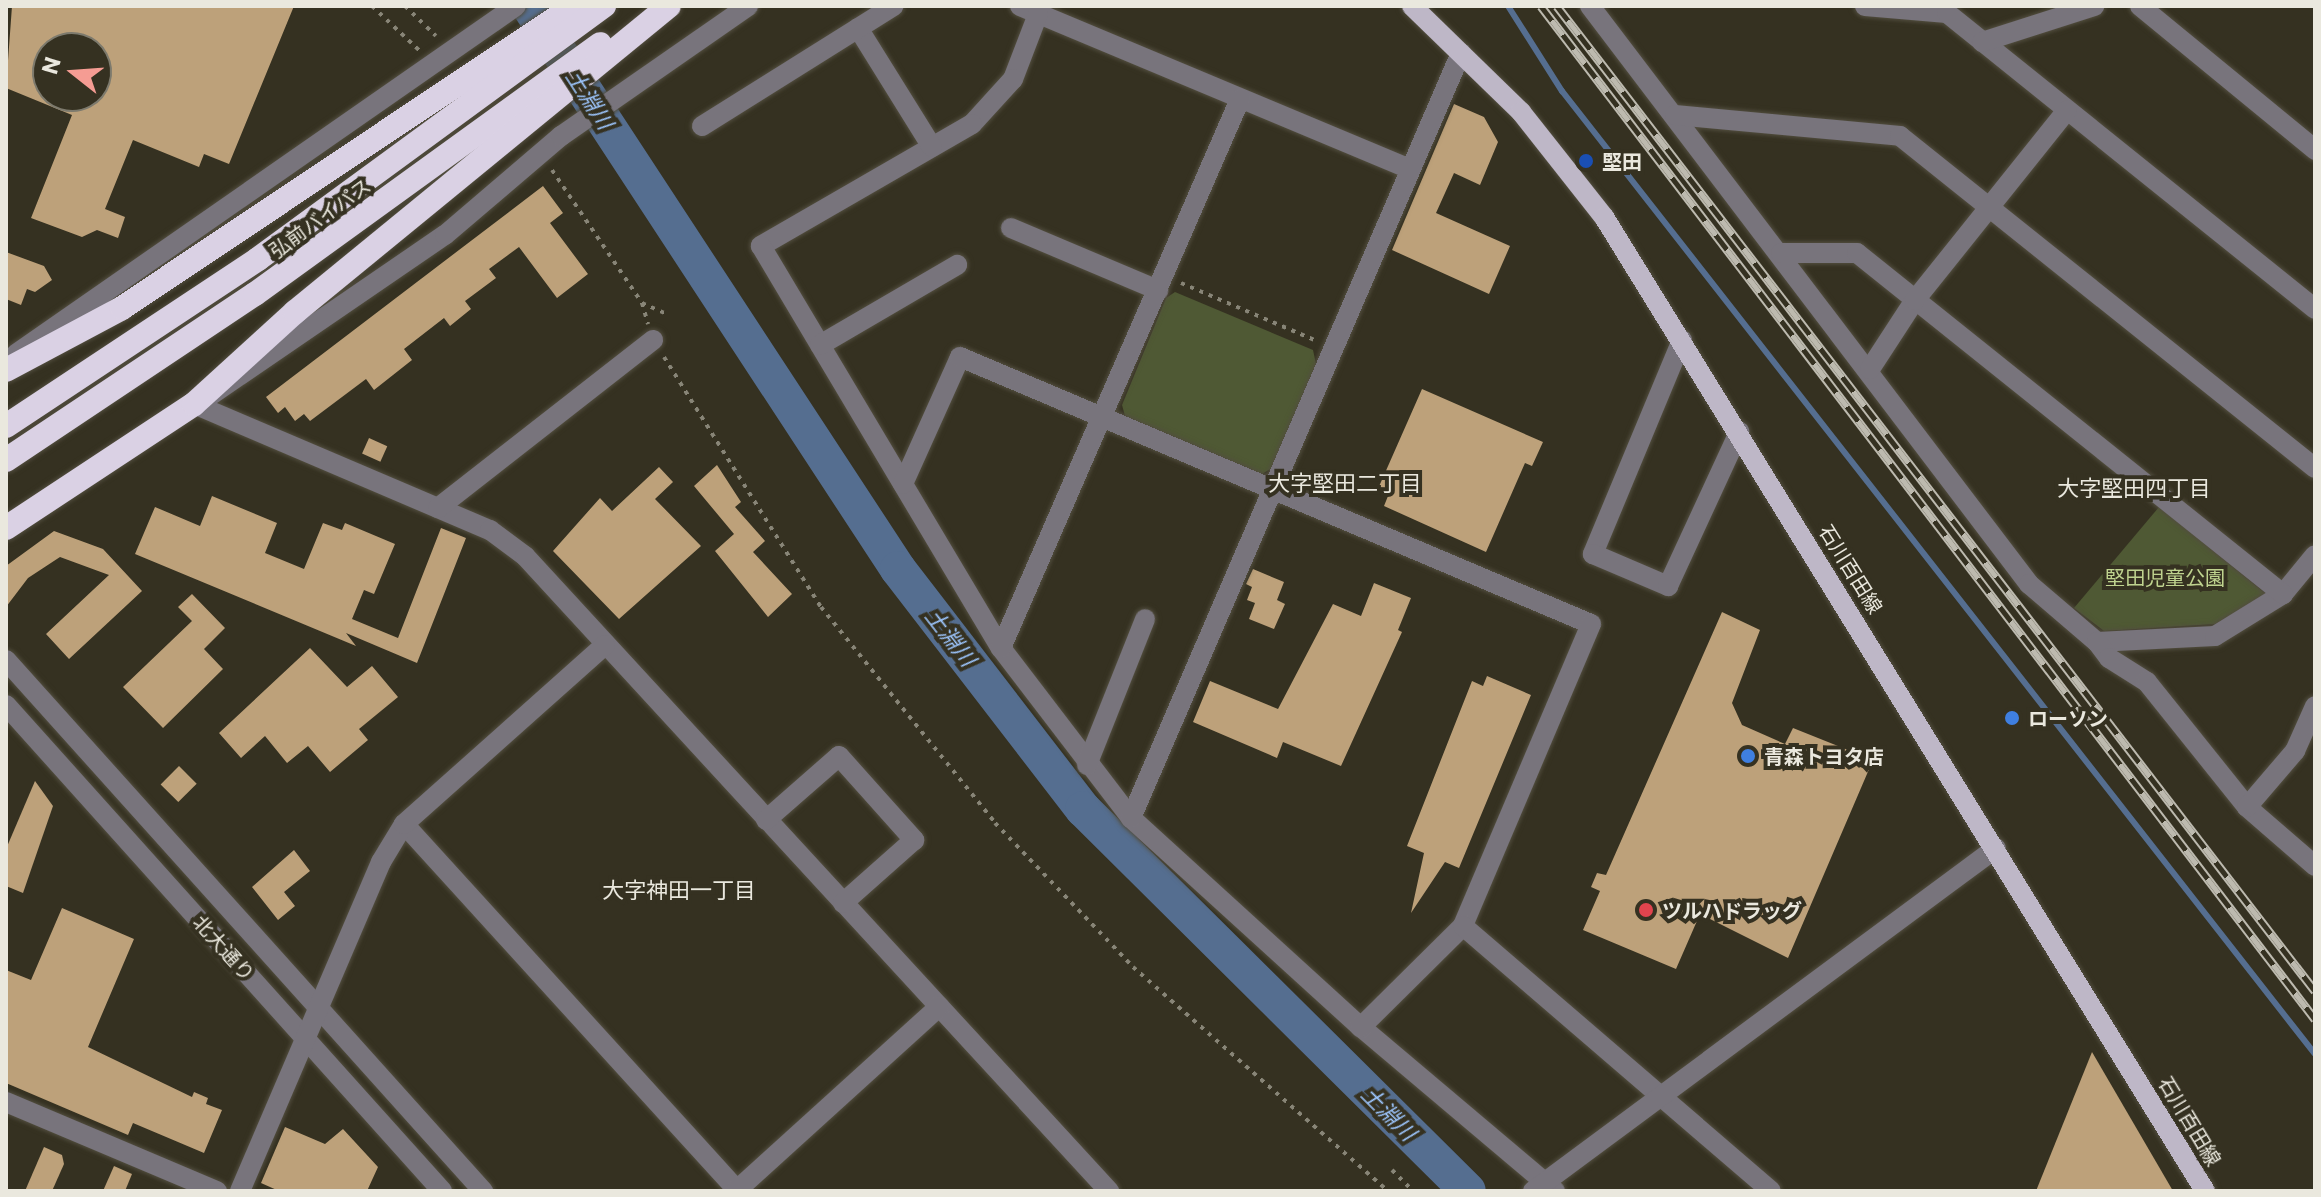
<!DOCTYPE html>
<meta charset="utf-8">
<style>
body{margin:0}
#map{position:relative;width:2321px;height:1197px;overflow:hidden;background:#353121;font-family:Commissioner,"Noto Sans JP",sans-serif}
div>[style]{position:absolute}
.green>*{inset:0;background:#4f5934}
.stream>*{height:6px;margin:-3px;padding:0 3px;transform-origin:3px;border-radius:3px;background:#556e90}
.river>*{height:36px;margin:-18px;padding:0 18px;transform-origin:18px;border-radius:18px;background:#556e90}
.building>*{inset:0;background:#bda17a;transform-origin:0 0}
.path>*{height:4px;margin-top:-2px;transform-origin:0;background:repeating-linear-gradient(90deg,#888577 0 4px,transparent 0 10px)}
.roads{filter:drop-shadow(0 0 2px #524e3f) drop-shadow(0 0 2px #524e3f)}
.minor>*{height:20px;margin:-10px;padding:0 10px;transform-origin:10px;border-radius:10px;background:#78747c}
.major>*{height:20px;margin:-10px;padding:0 10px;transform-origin:10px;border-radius:10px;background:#beb7c7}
.highway>*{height:24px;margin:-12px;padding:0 12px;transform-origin:12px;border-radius:12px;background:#dad1e4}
.rail>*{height:9px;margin-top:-4.5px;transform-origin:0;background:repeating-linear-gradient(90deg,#353121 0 18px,#bdbaaf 0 36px);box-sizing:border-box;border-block:2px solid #bdbaaf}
.dots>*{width:22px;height:22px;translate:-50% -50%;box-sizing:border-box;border:4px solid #353121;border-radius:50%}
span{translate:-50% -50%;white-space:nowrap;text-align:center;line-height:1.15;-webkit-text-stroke:8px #353121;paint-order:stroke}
.poi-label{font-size:20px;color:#eae8de;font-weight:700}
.left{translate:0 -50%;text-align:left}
.street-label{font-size:20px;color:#eae8de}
.park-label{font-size:20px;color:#bfd38f}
.water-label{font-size:22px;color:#9dc6fe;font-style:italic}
.neighbourhood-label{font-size:22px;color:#eae8de}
.frame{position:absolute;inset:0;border:8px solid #eae8de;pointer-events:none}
.north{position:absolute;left:32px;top:32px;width:80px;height:80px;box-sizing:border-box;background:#353121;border:2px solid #7d7a6d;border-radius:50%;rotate:287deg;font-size:22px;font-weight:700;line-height:32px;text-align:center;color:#eae8de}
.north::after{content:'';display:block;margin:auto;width:28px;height:36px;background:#f59c93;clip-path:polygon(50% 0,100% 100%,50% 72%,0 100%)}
</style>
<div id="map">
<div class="green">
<i style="clip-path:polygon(1175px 292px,1313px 350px,1316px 364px,1272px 468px,1262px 474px,1125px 416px,1122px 405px,1166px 298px)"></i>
<i style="clip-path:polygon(2159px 507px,2266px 594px,2215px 624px,2104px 631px,2074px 608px)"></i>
</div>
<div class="stream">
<i style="left:1508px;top:6px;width:101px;rotate:57.6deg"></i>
<i style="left:1562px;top:91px;width:1222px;rotate:51.98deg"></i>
</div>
<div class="river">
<i style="left:529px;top:6px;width:673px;rotate:56.76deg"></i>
<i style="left:898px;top:569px;width:303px;rotate:52.4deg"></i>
<i style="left:1083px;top:809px;width:542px;rotate:44.78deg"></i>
</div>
<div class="building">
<i style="clip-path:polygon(evenodd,12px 6px,294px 6px,229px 164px,204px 154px,199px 167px,133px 140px,105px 209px,125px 217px,118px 238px,97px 230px,82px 237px,31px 218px,72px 115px,6px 88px,12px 6px,48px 48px,96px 48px,96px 96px,48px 96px,48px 48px)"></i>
<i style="clip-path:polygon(1454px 104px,1484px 117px,1498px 142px,1480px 185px,1454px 173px,1436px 213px,1510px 246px,1489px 294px,1392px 250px)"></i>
<i style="clip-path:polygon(543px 186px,563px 213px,550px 223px,588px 274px,557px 298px,519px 247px,489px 269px,496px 278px,465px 301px,471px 309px,450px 326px,444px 318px,404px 349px,412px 360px,374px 390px,366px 379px,310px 421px,304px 414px,295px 421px,285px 407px,278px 413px,266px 397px)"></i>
<i style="clip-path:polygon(6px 252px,44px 266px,52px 280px,35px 292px,27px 289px,21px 305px,6px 299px)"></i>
<i style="clip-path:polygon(1422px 389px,1543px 442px,1532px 466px,1525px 463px,1486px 552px,1384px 506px,1388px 496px,1377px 491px)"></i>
<i style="left:369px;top:438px;width:20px;height:17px;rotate:24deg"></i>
<i style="clip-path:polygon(717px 465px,741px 502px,735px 507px,765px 541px,753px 552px,792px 594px,768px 617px,715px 551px,734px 534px,694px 486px)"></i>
<i style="clip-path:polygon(659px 467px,673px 482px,655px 499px,701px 546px,619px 619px,553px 551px,600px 498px,612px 511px)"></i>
<i style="clip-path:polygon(212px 496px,277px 523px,265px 553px,304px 569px,323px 523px,342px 530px,345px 523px,395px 544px,374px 594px,364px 590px,352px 619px,398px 638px,441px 528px,466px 538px,417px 663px,346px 633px,356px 646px,135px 554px,155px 507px,200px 526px)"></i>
<i style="clip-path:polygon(54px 531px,103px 549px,142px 591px,69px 659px,46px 634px,109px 575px,60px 557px,28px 578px,6px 607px,6px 566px)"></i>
<i style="clip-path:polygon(1253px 569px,1284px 582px,1277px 600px,1285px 604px,1274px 629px,1249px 619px,1255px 603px,1247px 600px,1252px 587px,1246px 584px)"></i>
<i style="clip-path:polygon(1374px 583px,1411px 598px,1398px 630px,1402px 632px,1341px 766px,1283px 742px,1277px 758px,1193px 722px,1210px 681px,1278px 709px,1333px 604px,1361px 616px)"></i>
<i style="clip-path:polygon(192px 594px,225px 628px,204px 649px,223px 669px,163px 728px,123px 687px,192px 621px,178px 607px)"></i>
<i style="clip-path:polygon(1722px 612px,1760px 630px,1732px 703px,1742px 725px,1785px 744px,1793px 728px,1873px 760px,1788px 958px,1700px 914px,1676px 969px,1583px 930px,1600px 891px,1591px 887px,1597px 873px,1606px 875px)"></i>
<i style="clip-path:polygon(310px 648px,347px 687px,372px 666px,398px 697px,359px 729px,368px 740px,330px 772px,308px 746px,287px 763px,265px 736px,241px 758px,219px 733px)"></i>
<i style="clip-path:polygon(1487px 676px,1531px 695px,1459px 868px,1445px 862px,1411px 913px,1424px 853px,1407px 846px,1472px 681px,1483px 686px)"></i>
<i style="left:179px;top:766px;width:25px;height:26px;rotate:45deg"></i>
<i style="clip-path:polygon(35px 781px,53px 806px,23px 893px,6px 886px,6px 849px)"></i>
<i style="clip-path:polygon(294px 850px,310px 871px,284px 892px,295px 906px,278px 920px,252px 887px)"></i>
<i style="clip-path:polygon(62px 908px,134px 939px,88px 1047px,192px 1097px,194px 1092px,208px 1098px,206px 1104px,222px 1110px,204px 1153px,133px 1123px,128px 1135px,6px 1083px,6px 970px,31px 980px)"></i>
<i style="clip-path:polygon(2092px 1052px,2173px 1191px,2036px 1191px)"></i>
<i style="clip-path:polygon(285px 1127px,325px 1144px,343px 1129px,378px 1167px,367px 1191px,279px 1191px,261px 1183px)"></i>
<i style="clip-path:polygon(44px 1147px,62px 1155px,64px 1164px,52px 1191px,25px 1191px)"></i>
<i style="clip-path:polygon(114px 1166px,132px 1174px,125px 1191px,103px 1191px)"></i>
</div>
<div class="path">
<i style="left:372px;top:6px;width:67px;rotate:43.2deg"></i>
<i style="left:405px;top:6px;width:43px;rotate:44.1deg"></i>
<i style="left:552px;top:170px;width:161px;rotate:55.9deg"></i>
<i style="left:642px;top:303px;width:22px;rotate:74deg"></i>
<i style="left:1181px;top:283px;width:148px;rotate:23.1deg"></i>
<i style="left:642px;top:303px;width:27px;rotate:24deg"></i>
<i style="left:664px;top:357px;width:295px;rotate:57.9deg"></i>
<i style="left:821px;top:607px;width:277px;rotate:51.1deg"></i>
<i style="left:995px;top:823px;width:199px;rotate:46.2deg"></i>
<i style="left:1133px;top:967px;width:339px;rotate:41.3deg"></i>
<i style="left:1392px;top:1170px;width:30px;rotate:45deg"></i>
</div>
<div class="roads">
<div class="minor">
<i style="left:1020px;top:6px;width:420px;rotate:22.7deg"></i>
<i style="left:1590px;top:6px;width:726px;rotate:52.78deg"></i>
<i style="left:2029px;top:584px;width:89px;rotate:40.5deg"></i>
<i style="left:2097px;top:642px;width:118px;rotate:-2.9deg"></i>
<i style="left:2215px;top:636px;width:80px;rotate:-31.7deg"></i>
<i style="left:2283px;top:594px;width:50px;rotate:-50.6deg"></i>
<i style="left:1865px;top:6px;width:82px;rotate:4.9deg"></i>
<i style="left:1947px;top:13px;width:472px;rotate:38.8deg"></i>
<i style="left:2140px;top:6px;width:227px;rotate:39.4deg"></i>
<i style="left:1038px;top:14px;width:70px;rotate:111deg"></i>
<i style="left:1013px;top:79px;width:61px;rotate:132.3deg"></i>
<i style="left:972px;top:124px;width:244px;rotate:150deg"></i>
<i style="left:761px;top:246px;width:468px;rotate:59.2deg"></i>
<i style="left:1001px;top:648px;width:214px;rotate:52.6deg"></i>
<i style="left:1131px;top:818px;width:311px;rotate:42.3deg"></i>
<i style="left:1361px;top:1027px;width:254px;rotate:40.2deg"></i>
<i style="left:858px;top:28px;width:140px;rotate:58.1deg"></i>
<i style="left:1982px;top:42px;width:118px;rotate:-17.8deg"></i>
<i style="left:1675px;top:115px;width:226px;rotate:5.3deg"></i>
<i style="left:1900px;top:136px;width:531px;rotate:38.66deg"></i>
<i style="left:702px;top:126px;width:226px;rotate:-32.1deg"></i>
<i style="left:1011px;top:228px;width:160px;rotate:22.9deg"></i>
<i style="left:1781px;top:253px;width:76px"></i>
<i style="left:1857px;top:253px;width:546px;rotate:38.68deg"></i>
<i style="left:1682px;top:340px;width:232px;rotate:112.6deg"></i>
<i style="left:1593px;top:554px;width:82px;rotate:23.1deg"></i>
<i style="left:1668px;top:586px;width:170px;rotate:-65.2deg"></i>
<i style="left:820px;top:345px;width:159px;rotate:-30.3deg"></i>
<i style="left:16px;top:354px;width:609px;rotate:-34.84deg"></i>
<i style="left:1870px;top:369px;width:82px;rotate:-56.9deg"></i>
<i style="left:1915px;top:300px;width:243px;rotate:-51.3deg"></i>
<i style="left:211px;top:395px;width:283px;rotate:-34.4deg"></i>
<i style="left:445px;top:235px;width:153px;rotate:-40.5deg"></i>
<i style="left:561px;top:136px;width:228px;rotate:-34.8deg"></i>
<i style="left:194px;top:404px;width:322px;rotate:23.1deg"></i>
<i style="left:490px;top:530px;width:44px;rotate:36.6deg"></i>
<i style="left:525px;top:556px;width:863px;rotate:47.4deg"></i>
<i style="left:903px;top:484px;width:139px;rotate:-65.8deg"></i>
<i style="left:960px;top:357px;width:685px;rotate:22.94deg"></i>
<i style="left:1591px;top:624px;width:328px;rotate:113deg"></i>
<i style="left:1463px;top:926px;width:144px;rotate:135.3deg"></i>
<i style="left:438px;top:508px;width:273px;rotate:-38deg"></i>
<i style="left:2097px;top:642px;width:20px;rotate:53deg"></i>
<i style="left:2109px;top:658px;width:45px;rotate:32.3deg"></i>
<i style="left:2147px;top:682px;width:160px;rotate:51.3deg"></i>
<i style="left:2247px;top:807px;width:90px;rotate:40.9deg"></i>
<i style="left:1001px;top:648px;width:599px;rotate:-66.47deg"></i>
<i style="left:6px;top:660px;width:714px;rotate:48.07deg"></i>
<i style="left:6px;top:705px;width:653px;rotate:48.1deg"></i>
<i style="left:1087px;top:765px;width:157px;rotate:-68.3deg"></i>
<i style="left:2247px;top:807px;width:74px;rotate:-49.4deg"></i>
<i style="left:2295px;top:751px;width:49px;rotate:-66deg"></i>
<i style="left:1131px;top:818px;width:833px;rotate:-66.67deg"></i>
<i style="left:766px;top:820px;width:97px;rotate:-41.2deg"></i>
<i style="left:839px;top:756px;width:113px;rotate:48.2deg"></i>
<i style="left:914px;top:840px;width:95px;rotate:138.4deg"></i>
<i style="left:404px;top:824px;width:496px;rotate:47.7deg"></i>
<i style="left:1463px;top:926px;width:406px;rotate:40.7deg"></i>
<i style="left:6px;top:1102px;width:229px;rotate:22.9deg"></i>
<i style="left:737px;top:1190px;width:273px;rotate:-42.2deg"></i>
<i style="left:240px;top:1191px;width:358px;rotate:-66.8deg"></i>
<i style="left:381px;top:862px;width:44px;rotate:-58.8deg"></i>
<i style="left:404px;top:824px;width:269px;rotate:-41.7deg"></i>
<i style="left:1533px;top:1191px;width:576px;rotate:-36.53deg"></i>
</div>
<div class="major">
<i style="left:1412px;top:6px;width:152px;rotate:44.2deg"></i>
<i style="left:1521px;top:112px;width:134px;rotate:51.7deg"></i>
<i style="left:1604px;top:217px;width:1144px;rotate:58.32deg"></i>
</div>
<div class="highway">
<i style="left:6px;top:370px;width:132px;rotate:-28.1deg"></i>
<i style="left:122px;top:308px;width:544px;rotate:-33.75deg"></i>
<i style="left:6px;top:426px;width:302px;rotate:-33.5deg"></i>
<i style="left:258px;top:259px;width:429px;rotate:-36.2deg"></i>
<i style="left:6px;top:460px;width:299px;rotate:-33.7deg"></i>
<i style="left:255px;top:294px;width:426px;rotate:-35.9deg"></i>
<i style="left:6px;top:528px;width:225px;rotate:-33.4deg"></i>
<i style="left:194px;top:404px;width:137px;rotate:-42.3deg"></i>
<i style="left:295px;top:312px;width:483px;rotate:-39.3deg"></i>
</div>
</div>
<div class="rail">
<i style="left:1541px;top:6px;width:1275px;rotate:52.62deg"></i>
<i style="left:1557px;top:6px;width:1243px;rotate:52.42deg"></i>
</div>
<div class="dots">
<i style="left:1586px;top:161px;background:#1a4fb4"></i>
<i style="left:2012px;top:718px;background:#3f7fe0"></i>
<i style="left:1748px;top:756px;background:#3f7fe0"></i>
<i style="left:1646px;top:910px;background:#e0444e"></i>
</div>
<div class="poi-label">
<span class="left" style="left:1602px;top:161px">堅田</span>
<span class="left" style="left:2028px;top:718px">ローソン</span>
<span class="left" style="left:1764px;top:756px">青森トヨタ店</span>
<span class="left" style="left:1662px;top:910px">ツルハドラッグ</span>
</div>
<div class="street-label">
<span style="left:320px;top:218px;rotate:-36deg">弘前バイパス</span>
<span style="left:1851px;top:569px;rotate:58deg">石川百田線</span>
<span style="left:224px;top:948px;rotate:48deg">北大通り</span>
<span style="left:2190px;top:1121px;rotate:59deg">石川百田線</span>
</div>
<div class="park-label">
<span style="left:2165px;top:577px">堅田児童公園</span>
</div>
<div class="water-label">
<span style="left:590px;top:99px;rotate:57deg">土淵川</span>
<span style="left:951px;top:637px;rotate:52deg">土淵川</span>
<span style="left:1389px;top:1113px;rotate:45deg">土淵川</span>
</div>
<div class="neighbourhood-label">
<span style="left:1345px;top:483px">大字堅田二丁目</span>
<span style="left:2134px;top:488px">大字堅田四丁目</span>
<span style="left:679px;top:890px">大字神田一丁目</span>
</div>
<div class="frame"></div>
<div class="north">N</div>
</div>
